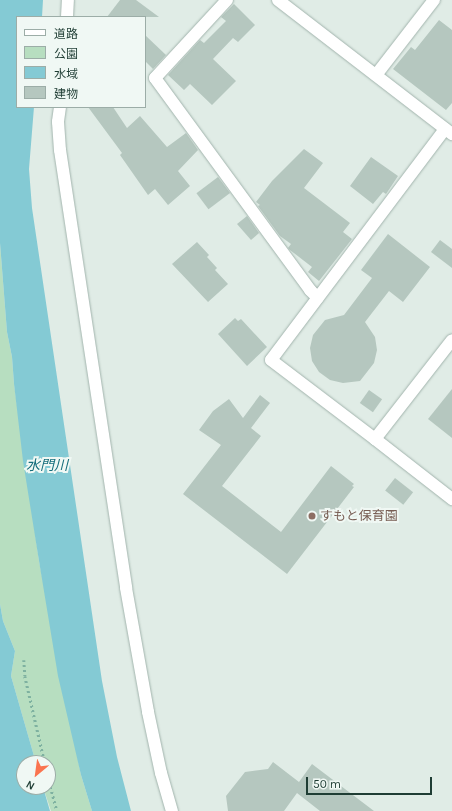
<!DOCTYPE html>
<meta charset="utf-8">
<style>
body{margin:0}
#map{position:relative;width:452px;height:811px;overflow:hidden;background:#e0ece6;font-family:Karla,"Noto Sans JP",sans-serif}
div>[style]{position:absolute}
.green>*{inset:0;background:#b7dec0}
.water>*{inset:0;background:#84cad4}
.building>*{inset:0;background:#b5c7bf;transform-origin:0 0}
.path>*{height:2.5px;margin-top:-1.25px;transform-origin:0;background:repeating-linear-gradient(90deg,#7eb1a0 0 2px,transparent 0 5px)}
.roads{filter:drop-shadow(0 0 1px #a2b4ad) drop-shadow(0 0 1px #a2b4ad)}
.minor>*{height:12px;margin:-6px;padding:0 6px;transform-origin:6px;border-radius:6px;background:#fff}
.tertiary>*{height:12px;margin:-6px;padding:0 6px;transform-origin:6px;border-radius:6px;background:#fff}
.dots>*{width:11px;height:11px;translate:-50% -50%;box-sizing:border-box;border:2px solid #f0f8f4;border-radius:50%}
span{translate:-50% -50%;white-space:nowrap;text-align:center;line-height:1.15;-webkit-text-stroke:4px #f0f8f4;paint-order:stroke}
.education-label{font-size:13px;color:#785e54}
.left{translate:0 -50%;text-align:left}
.water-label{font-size:14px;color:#166e7c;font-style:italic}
.legend{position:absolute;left:16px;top:16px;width:130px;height:92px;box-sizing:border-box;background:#f0f8f4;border:1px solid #9cada7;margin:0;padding:5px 7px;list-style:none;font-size:12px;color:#1f3d34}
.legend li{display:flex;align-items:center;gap:8px;height:20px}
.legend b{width:20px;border:1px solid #9cada7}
.north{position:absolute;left:16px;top:755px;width:40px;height:40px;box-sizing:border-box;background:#f0f8f4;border:1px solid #9cada7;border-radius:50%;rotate:209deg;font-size:11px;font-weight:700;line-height:16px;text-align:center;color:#1f3d34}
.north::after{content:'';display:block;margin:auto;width:14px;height:18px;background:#fa744f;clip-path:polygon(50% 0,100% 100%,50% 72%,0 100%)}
.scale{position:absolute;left:306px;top:777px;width:126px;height:18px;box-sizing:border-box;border:2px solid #1f3d34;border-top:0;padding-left:5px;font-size:12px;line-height:14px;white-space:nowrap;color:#1f3d34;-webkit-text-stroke:3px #f0f8f4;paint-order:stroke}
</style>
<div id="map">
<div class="green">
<i style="clip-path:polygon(0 243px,7px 332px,12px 357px,14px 384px,39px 561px,81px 775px,92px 811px,51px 811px,43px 787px,48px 787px,48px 763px,36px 763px,11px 676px,15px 651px,3px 621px,0 604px)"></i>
</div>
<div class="water">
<i style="clip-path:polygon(0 0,43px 0,42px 17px,17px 17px,17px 107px,34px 107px,29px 169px,32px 208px,102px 681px,117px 757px,131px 811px,92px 811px,81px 775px,58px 676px,39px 561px,23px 461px,14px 384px,12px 357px,7px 332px,0 243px)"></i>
<i style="clip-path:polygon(0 604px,3px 621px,15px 651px,11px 676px,36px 763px,24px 763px,24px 787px,43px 787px,50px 811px,0 811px)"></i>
</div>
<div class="building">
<i style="clip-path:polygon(120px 0,136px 0,159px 17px,107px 17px)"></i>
<i style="clip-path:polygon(234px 4px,255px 25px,238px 42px,233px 38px,213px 59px,236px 81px,212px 105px,190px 84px,184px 90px,168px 75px,200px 40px,204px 43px,226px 21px,221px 17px)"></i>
<i style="clip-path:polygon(439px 20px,452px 30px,452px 103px,446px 110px,393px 69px,411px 47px,415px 50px)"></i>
<i style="clip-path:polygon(145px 35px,166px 55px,153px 69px,145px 61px)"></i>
<i style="clip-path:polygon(88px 107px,113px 107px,127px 128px,140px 116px,167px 147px,186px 133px,198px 150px,178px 171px,190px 186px,168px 205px,155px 189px,148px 195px,120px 155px,122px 153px)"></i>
<i style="clip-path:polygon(304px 149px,323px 163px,304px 188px,350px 223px,343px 232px,352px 239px,319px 281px,308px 272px,312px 267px,290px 250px,288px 248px,291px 244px,280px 236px,258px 206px,260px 205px,256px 202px,272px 181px)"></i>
<i style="clip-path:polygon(371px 157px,398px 176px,386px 194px,383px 192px,373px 204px,350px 186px)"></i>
<i style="left:218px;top:177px;width:20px;height:27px;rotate:53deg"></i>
<i style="clip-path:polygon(247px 216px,259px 233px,251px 240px,237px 224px)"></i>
<i style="clip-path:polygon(388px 234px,430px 267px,403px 302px,389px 291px,365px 322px,375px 337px,377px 350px,374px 363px,360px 381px,343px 383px,330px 380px,319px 372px,312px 361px,310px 348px,313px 335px,325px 320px,344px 315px,372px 278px,361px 270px)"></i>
<i style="clip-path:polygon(440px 240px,452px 249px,452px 268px,431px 252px)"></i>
<i style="clip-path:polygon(197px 242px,209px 255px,207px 257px,217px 268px,215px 270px,228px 284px,208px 302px,172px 264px)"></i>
<i style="clip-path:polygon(235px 318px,238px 321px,241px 319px,267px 347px,247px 366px,218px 334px)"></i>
<i style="clip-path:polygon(452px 389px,452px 438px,428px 419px)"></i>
<i style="left:369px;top:390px;width:16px;height:16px;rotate:35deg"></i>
<i style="clip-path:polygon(260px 395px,270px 403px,251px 428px,261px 436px,222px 486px,281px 532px,331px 466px,354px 484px,352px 486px,354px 487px,287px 574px,183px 494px,221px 445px,199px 430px,213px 411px,229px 399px,243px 418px)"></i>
<i style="left:395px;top:478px;width:23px;height:16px;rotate:38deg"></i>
<i style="clip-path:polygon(273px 762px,299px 782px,312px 764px,374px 811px,320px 811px,297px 793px,284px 811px,228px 811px,226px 796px,245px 772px,268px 769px)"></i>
</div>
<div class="path">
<i style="left:24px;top:660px;width:16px;rotate:86deg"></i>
<i style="left:25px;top:676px;width:89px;rotate:77.1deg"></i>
<i style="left:48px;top:777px;width:35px;rotate:75deg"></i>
</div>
<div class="roads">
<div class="minor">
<i style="left:227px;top:0;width:106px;rotate:132.7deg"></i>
<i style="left:155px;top:78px;width:263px;rotate:53.8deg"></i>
<i style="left:310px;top:290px;width:11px;rotate:45deg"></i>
<i style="left:67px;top:17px;width:17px;rotate:-87deg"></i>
<i style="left:376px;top:75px;width:95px;rotate:-52.3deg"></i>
<i style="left:60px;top:107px;width:15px;rotate:98deg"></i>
<i style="left:58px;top:122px;width:28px;rotate:86deg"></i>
<i style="left:60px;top:150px;width:443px;rotate:81.4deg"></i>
<i style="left:126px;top:588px;width:126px;rotate:79.9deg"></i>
<i style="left:148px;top:712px;width:62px;rotate:78deg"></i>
<i style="left:161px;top:773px;width:40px;rotate:74deg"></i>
<i style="left:445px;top:129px;width:289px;rotate:127deg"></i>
<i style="left:271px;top:360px;width:131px;rotate:37.2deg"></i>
<i style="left:375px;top:439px;width:125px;rotate:-52.1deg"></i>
<i style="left:375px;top:439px;width:98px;rotate:37.9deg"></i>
</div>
<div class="tertiary">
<i style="left:278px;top:0;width:220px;rotate:37.6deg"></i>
</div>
</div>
<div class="dots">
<i style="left:312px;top:516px;background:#8d6e63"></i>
</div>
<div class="education-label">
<span class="left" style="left:320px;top:516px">すもと保育園</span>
</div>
<div class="water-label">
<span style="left:47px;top:466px">水門川</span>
</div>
<ul class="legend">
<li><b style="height:5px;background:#fff"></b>道路</li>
<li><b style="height:11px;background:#b7dec0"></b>公園</li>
<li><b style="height:11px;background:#84cad4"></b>水域</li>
<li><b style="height:11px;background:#b5c7bf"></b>建物</li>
</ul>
<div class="north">N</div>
<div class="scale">50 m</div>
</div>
